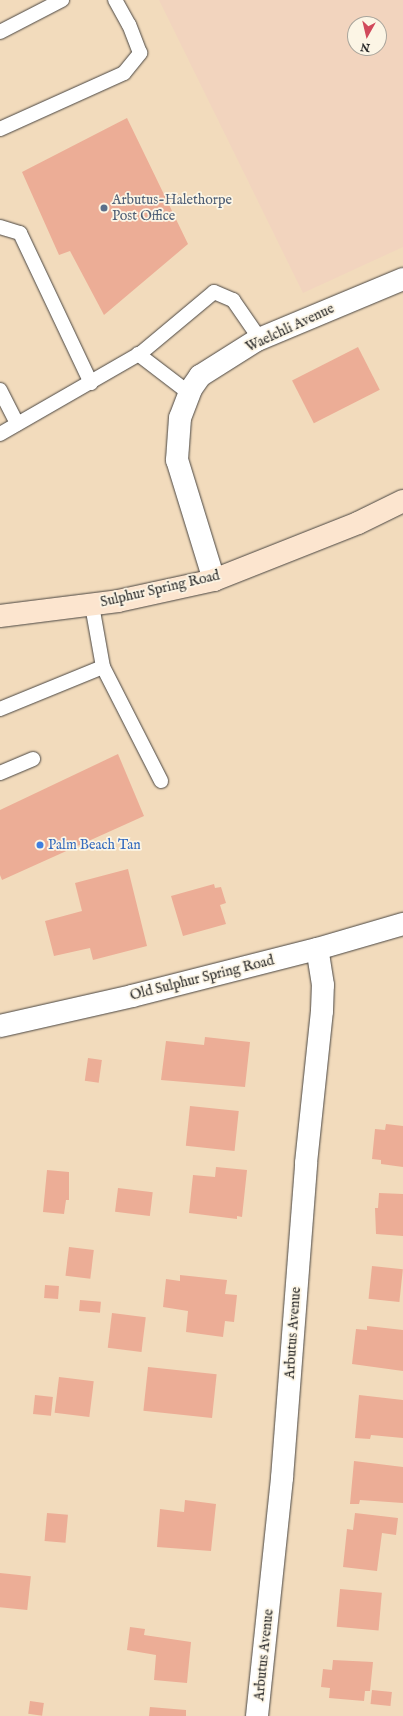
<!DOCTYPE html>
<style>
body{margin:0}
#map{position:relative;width:403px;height:1716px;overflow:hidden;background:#f2dbbc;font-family:"IM FELL English",serif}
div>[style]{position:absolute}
.built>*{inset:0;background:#f2d4be}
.building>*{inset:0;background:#ecad96;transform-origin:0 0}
.roads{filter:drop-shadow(0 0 1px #494541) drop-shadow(0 0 1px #494541)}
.lane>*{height:14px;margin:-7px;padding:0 7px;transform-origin:7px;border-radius:7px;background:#fff}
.street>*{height:22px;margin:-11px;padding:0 11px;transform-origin:11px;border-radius:11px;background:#fff}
.secondary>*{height:22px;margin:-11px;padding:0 11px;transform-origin:11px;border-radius:11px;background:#fce5cf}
.dots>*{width:11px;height:11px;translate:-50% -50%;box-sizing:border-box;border:2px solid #fcf5e5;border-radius:50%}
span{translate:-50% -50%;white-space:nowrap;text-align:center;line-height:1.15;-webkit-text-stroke:3.5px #fcf5e5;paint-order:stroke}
.service-label{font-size:14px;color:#4e5e75}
.left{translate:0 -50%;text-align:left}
.street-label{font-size:14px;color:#2b2b2b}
.shop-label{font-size:14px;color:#366cbe}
.north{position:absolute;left:347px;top:16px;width:40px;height:40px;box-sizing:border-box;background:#fcf5e5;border:1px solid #a8a49b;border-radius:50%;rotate:188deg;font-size:11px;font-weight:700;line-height:16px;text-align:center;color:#2b2b2b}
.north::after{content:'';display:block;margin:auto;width:14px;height:18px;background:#d1495b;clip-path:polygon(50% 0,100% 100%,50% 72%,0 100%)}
</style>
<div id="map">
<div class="built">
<i style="clip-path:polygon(evenodd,159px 0,403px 0,403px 247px,303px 293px,159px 0,355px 24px,379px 24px,379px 48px,355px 48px,355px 24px)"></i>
</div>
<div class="building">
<i style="clip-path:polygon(127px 118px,188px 244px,104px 315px,70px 251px,59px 255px,22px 172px)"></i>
<i style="left:358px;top:347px;width:48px;height:74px;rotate:63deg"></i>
<i style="clip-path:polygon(118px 754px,144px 816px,2px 880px,0 875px,0 810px)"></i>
<i style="clip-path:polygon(128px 869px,147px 946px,93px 960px,90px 948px,54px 956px,45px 921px,82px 911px,75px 883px)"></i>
<i style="clip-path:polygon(214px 884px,215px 888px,221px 887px,226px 903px,220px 905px,226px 924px,183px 936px,171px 896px)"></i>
<i style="clip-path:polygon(205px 1037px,250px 1042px,245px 1087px,161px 1080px,166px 1041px,204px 1045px)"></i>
<i style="left:88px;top:1058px;width:14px;height:23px;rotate:8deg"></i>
<i style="left:190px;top:1106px;width:49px;height:40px;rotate:6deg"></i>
<i style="clip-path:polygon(386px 1124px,403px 1126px,403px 1167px,381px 1164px,381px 1160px,372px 1159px,375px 1129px,385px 1130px)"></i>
<i style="clip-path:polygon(216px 1167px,247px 1170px,242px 1217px,237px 1216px,237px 1219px,189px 1213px,193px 1175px,215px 1177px)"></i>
<i style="clip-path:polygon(47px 1170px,69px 1172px,69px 1200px,66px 1200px,64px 1214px,43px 1212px)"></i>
<i style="left:118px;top:1188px;width:35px;height:24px;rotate:7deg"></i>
<i style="clip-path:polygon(379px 1193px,403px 1194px,403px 1236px,376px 1234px,375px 1208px,378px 1208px)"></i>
<i style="left:69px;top:1247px;width:25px;height:29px;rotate:7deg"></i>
<i style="left:372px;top:1266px;width:31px;height:33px;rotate:6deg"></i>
<i style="clip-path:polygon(180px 1275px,227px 1280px,225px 1294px,237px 1295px,234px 1322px,225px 1321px,223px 1337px,186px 1332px,188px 1311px,163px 1307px,166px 1279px,180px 1281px)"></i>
<i style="left:45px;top:1285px;width:14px;height:13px;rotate:4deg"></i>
<i style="left:80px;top:1300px;width:21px;height:11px;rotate:5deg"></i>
<i style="left:112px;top:1313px;width:34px;height:35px;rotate:7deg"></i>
<i style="clip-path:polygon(367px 1326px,403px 1330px,403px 1371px,352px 1364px,356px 1329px,367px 1330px)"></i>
<i style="left:148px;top:1367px;width:69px;height:44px;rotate:6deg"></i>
<i style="left:59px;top:1377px;width:35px;height:36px;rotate:7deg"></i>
<i style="left:35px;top:1395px;width:18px;height:19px;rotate:6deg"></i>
<i style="clip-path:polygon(359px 1395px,403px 1400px,403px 1438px,371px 1435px,370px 1439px,355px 1438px)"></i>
<i style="clip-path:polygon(354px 1461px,403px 1467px,403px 1503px,360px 1500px,359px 1504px,350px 1504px)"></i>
<i style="clip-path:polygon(185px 1500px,216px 1504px,211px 1551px,157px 1547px,160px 1509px,184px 1512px)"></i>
<i style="left:47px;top:1513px;width:21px;height:28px;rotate:5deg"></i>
<i style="clip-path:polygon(355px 1513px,398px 1518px,396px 1535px,382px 1533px,377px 1571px,343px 1567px,347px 1529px,353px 1530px)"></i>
<i style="left:0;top:1573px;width:31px;height:34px;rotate:6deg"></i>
<i style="left:340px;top:1589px;width:42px;height:38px;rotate:5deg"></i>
<i style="clip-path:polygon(130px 1627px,145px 1629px,144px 1635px,191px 1642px,187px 1683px,154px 1680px,156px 1655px,127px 1650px)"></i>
<i style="clip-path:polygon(333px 1660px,373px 1662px,370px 1691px,365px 1691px,364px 1701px,329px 1698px,330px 1688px,321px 1687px,323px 1669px,332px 1670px)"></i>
<i style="left:372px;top:1690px;width:20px;height:14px;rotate:6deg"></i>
<i style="left:30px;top:1701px;width:14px;height:13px;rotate:8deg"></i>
<i style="clip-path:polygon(150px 1707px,186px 1710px,186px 1716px,149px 1716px)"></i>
</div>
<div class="roads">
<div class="lane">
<i style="left:0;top:32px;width:70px;rotate:-27.3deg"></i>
<i style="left:0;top:129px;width:136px;rotate:-24.3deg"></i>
<i style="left:124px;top:73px;width:26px;rotate:-51deg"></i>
<i style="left:140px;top:53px;width:30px;rotate:-111deg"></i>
<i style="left:129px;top:25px;width:29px;rotate:-119deg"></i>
<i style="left:0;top:227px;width:21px;rotate:17deg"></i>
<i style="left:20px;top:233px;width:166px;rotate:64.7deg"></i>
<i style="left:138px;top:354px;width:64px;rotate:37.4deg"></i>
<i style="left:0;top:390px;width:38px;rotate:63deg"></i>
<i style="left:0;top:434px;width:163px;rotate:-29.9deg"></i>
<i style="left:141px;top:353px;width:95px;rotate:-39.9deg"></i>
<i style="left:214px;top:292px;width:21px;rotate:23deg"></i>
<i style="left:233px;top:300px;width:47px;rotate:55.3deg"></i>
<i style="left:103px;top:667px;width:128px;rotate:63deg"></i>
<i style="left:0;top:709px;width:111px;rotate:-22.2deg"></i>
<i style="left:103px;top:667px;width:63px;rotate:-100.1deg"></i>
<i style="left:0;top:773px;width:36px;rotate:-23deg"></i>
</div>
<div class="street">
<i style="left:214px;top:580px;width:126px;rotate:-107.1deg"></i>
<i style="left:177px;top:460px;width:42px;rotate:-85.9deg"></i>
<i style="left:180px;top:418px;width:31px;rotate:-69deg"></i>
<i style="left:191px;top:389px;width:16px;rotate:-55deg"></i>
<i style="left:200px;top:376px;width:67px;rotate:-32.3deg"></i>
<i style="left:257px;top:340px;width:158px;rotate:-22.7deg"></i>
<i style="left:0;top:1026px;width:135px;rotate:-12.8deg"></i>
<i style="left:132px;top:996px;width:191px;rotate:-14.3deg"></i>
<i style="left:317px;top:949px;width:90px;rotate:-16.2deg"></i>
<i style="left:257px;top:1716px;width:239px;rotate:-84deg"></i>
<i style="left:282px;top:1478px;width:316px;rotate:-85.6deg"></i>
<i style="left:306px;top:1163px;width:153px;rotate:-84deg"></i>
<i style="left:322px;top:1011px;width:26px;rotate:-88deg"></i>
<i style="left:323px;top:985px;width:36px;rotate:-99deg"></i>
</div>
<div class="secondary">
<i style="left:0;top:616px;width:119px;rotate:-7.2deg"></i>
<i style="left:118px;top:601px;width:98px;rotate:-12.3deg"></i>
<i style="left:214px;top:580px;width:155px;rotate:-21.6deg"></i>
<i style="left:358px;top:523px;width:50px;rotate:-26.1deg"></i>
</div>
</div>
<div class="dots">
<i style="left:104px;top:208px;background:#5c6f8a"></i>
<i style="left:40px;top:845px;background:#3f7fe0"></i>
</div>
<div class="service-label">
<span class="left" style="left:112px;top:208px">Arbutus-Halethorpe<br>Post Office</span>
</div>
<div class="street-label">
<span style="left:290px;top:328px;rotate:-25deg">Waelchli Avenue</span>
<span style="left:160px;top:589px;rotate:-13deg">Sulphur Spring Road</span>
<span style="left:202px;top:978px;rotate:-14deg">Old Sulphur Spring Road</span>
<span style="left:293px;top:1333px;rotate:-86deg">Arbutus Avenue</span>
<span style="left:264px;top:1655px;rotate:-84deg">Arbutus Avenue</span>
</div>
<div class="shop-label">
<span class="left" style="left:48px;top:845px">Palm Beach Tan</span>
</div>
<div class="north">N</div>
</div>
